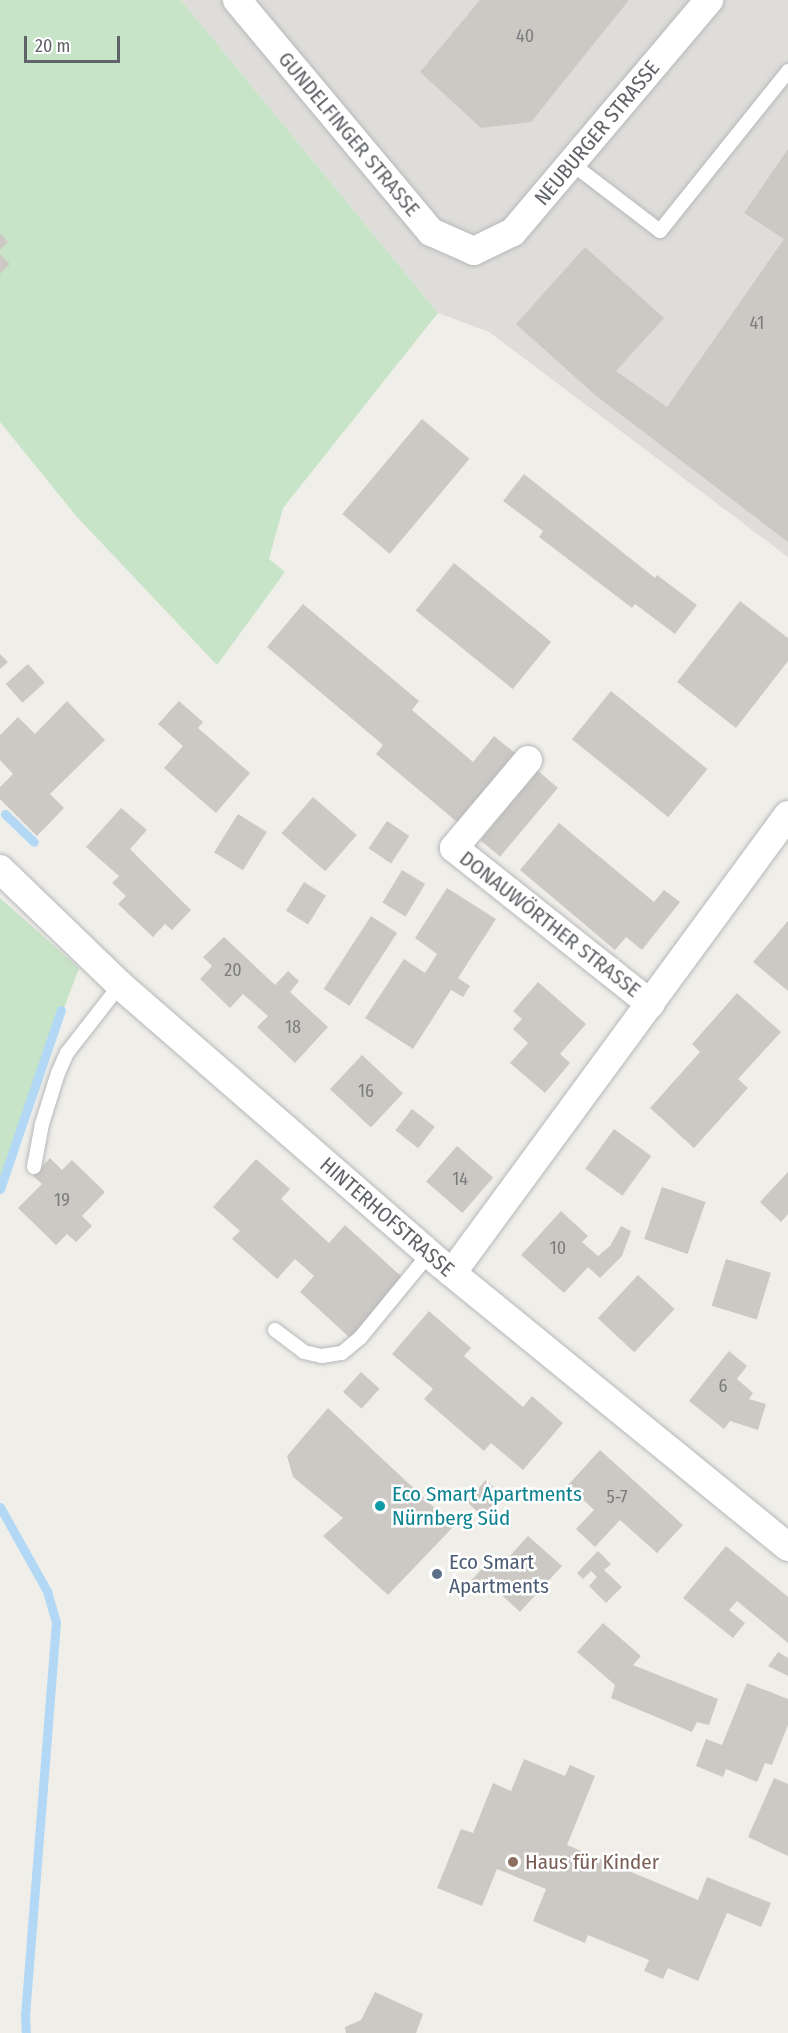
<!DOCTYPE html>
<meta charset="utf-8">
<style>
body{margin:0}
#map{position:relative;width:788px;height:2033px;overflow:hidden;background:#f0eee9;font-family:"Fira Sans Condensed",sans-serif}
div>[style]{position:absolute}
.industrial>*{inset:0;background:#dfddda}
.green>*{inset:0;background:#c8e4c8}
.stream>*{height:9px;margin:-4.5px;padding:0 4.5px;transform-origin:4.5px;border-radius:4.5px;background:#b2d8f6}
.building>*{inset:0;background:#ccc9c5;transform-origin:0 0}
.roads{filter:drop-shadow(0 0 2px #b5b8bb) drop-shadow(0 0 2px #b5b8bb)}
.lane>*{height:14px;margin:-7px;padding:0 7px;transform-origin:7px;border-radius:7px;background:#fff}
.street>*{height:28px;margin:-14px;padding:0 14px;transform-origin:14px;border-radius:14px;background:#fff}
.dots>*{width:16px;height:16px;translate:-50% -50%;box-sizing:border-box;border:3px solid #fff;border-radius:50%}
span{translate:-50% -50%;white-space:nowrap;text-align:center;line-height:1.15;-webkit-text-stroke:5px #fff;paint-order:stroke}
.number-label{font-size:18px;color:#7b7c7e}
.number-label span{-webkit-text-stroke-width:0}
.street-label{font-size:21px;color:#606367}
.culture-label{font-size:21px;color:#0d838f}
.left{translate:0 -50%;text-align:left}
.service-label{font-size:21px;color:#4e5e75}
.education-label{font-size:21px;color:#785e54}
.scale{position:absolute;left:24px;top:36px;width:96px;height:27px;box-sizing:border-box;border:3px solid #606367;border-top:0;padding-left:8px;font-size:18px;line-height:21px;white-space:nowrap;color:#606367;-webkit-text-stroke:4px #fff;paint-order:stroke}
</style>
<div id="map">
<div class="industrial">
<i style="clip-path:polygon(181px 0,788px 0,788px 557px,489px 332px,438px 313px)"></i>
</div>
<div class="green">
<i style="clip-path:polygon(0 0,181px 0,438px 313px,283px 508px,269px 559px,285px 572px,217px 665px,77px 517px,0 422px)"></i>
<i style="clip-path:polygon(0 898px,79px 968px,0 1178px)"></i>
</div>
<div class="stream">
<i style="left:5px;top:814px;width:40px;rotate:44deg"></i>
<i style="left:0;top:1189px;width:189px;rotate:-71.2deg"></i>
<i style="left:0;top:1507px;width:96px;rotate:60.8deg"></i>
<i style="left:47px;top:1591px;width:32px;rotate:74deg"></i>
<i style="left:56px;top:1622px;width:394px;rotate:94.5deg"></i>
<i style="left:25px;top:2015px;width:18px;rotate:87deg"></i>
</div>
<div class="building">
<i style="clip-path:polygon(480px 0,629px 0,531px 122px,481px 128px,420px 72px)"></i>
<i style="clip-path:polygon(788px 149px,788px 542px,595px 395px,516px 324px,585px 247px,664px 318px,616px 371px,667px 407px,784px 239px,744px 213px)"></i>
<i style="clip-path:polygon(0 233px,8px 242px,0 250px)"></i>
<i style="clip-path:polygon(0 254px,10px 264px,0 274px)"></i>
<i style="left:422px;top:419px;width:62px;height:124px;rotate:40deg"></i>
<i style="clip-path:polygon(524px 474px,655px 578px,657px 575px,697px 605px,675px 634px,635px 604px,632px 608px,539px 537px,543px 531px,503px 501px)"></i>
<i style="left:454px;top:563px;width:125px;height:61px;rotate:39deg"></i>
<i style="clip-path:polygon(740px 601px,788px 638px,788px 661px,736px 728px,677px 682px)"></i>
<i style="clip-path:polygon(303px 604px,419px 701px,412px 710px,473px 762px,494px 736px,515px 753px,457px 822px,376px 754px,383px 745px,267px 647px)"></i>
<i style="clip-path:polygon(0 654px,8px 662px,0 669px)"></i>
<i style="left:28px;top:664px;width:25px;height:30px;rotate:48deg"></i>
<i style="left:611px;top:691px;width:124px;height:62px;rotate:39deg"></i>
<i style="clip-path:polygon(67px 701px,105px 740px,50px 794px,64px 808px,37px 836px,0 799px,0 787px,13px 774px,0 760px,0 735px,18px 717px,35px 734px)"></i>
<i style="clip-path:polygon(179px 701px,203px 722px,198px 728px,250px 773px,216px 813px,164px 768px,183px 746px,158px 724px)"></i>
<i style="left:538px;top:771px;width:26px;height:90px;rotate:40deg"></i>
<i style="left:313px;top:797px;width:58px;height:48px;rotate:41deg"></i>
<i style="clip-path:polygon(121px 808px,147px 830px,130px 849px,191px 910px,172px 930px,165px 924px,153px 937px,118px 904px,126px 896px,112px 883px,119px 876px,86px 847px)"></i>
<i style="left:238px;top:814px;width:34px;height:45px;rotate:32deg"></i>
<i style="left:387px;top:821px;width:27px;height:33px;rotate:34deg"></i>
<i style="clip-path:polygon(559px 823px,654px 902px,664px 890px,680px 902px,642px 950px,626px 937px,615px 950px,520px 870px)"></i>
<i style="left:402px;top:870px;width:27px;height:38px;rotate:31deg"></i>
<i style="left:304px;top:882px;width:26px;height:34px;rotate:32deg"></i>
<i style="clip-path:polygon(447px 888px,496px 919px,458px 978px,470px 986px,463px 997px,451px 990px,413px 1049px,365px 1018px,404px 959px,425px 973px,437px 954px,415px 938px)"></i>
<i style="left:371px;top:916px;width:31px;height:87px;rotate:33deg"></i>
<i style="clip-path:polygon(788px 921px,788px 991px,753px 962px)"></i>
<i style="clip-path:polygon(224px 937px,275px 985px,288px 971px,299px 981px,290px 992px,328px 1027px,295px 1063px,257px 1027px,268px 1016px,243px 994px,230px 1008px,200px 979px,212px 966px,203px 957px)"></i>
<i style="clip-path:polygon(538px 982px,586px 1024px,560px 1054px,570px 1063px,545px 1093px,510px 1063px,528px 1043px,513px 1029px,522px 1019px,513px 1011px)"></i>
<i style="clip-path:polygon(737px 993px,781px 1032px,738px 1079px,748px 1088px,694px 1148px,650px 1108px,700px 1052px,692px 1044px)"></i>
<i style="left:362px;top:1055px;width:56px;height:47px;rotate:43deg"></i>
<i style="left:412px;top:1109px;width:29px;height:27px;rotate:38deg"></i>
<i style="left:614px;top:1129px;width:46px;height:49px;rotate:36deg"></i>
<i style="left:457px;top:1146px;width:48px;height:47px;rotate:41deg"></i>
<i style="clip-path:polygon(50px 1158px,62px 1170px,72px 1160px,105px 1192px,82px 1216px,92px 1226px,76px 1242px,67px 1234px,56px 1245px,18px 1208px,42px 1184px,33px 1176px)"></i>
<i style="clip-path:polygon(256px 1159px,290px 1189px,281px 1199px,329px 1243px,345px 1225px,404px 1279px,350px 1338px,300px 1292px,314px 1276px,295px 1259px,277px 1279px,232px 1239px,240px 1231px,213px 1207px)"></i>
<i style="clip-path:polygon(788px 1172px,788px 1214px,781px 1222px,760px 1202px)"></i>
<i style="left:662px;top:1187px;width:46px;height:55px;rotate:19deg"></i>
<i style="clip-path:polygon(561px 1211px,588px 1236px,582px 1242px,598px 1256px,610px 1246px,621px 1226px,631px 1231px,622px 1256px,600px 1278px,588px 1267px,564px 1293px,521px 1255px)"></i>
<i style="left:726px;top:1259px;width:47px;height:49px;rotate:17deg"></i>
<i style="left:638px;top:1275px;width:50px;height:59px;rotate:43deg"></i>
<i style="clip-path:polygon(429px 1311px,471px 1348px,464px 1356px,523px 1407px,532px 1396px,563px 1423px,523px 1470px,491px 1443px,484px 1451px,424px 1399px,433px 1389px,392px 1354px)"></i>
<i style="clip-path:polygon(729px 1351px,747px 1366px,737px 1379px,753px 1393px,749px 1399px,766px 1404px,758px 1430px,730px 1421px,724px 1429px,689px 1401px)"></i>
<i style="left:361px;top:1372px;width:25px;height:27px;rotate:42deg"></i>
<i style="clip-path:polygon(328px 1408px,454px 1526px,388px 1595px,323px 1536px,343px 1518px,293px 1477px,287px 1456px)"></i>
<i style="clip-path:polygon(600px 1450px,683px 1525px,657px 1553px,620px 1520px,595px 1547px,576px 1529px,594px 1510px,568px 1485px)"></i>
<i style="left:486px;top:1480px;width:22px;height:29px;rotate:43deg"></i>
<i style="clip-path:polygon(528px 1536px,562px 1566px,520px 1612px,489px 1583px,479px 1594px,468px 1584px,489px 1561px,498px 1569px)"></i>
<i style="clip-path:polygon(726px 1546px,788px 1597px,788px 1643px,737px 1601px,729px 1610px,745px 1623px,733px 1638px,683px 1598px)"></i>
<i style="clip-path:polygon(598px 1551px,611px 1564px,604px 1570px,622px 1587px,606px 1603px,589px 1586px,597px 1577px,591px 1571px,583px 1579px,577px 1573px)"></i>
<i style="clip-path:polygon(603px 1623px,641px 1656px,633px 1665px,718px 1699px,709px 1725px,697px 1722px,692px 1732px,611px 1698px,615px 1685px,577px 1652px)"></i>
<i style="clip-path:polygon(778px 1652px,788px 1658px,788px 1676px,768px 1666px)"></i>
<i style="clip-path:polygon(747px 1683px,788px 1699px,788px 1725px,772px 1765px,765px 1763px,757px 1782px,726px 1769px,723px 1777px,696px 1766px,706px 1739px,722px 1745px)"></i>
<i style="clip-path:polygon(524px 1759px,565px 1776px,570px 1765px,595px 1776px,567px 1845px,698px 1900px,707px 1877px,771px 1903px,761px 1927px,727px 1913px,698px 1981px,668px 1968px,663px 1979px,644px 1971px,649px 1960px,588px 1935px,585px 1943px,533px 1921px,546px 1889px,497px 1869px,482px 1906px,437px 1888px,461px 1829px,473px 1833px,493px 1783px,511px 1791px)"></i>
<i style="clip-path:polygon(774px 1778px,788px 1784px,788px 1856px,748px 1837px)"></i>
<i style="clip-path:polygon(375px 1992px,423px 2014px,416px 2033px,346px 2033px,345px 2027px,361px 2020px)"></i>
</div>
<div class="roads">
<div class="lane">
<i style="left:571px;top:163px;width:112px;rotate:37.4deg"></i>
<i style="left:660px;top:231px;width:205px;rotate:-51.3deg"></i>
<i style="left:34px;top:1167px;width:44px;rotate:-79.5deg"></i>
<i style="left:42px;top:1124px;width:53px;rotate:-72.6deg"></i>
<i style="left:58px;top:1073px;width:22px;rotate:-66deg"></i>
<i style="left:67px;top:1053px;width:86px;rotate:-52.1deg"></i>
<i style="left:275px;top:1330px;width:36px;rotate:37deg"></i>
<i style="left:304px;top:1352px;width:18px;rotate:13deg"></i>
<i style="left:322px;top:1356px;width:20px;rotate:-9deg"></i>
<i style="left:342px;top:1353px;width:23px;rotate:-40deg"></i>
<i style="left:360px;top:1338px;width:109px;rotate:-50.6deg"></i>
</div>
<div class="street">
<i style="left:237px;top:0;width:302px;rotate:50.1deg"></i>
<i style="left:431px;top:232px;width:47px;rotate:23.8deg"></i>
<i style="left:474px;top:251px;width:43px;rotate:-26deg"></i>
<i style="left:513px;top:232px;width:304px;rotate:-49.8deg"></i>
<i style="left:528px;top:760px;width:115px;rotate:130.1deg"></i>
<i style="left:454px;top:848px;width:251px;rotate:38.4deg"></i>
<i style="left:0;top:869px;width:167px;rotate:44deg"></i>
<i style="left:120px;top:985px;width:425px;rotate:41deg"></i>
<i style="left:441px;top:1264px;width:448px;rotate:39.2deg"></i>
<i style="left:452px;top:1273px;width:568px;rotate:-53.74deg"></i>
</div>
</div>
<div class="dots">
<i style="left:380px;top:1506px;background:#0f9aa8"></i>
<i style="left:437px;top:1574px;background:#5c6f8a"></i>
<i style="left:513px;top:1862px;background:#8d6e63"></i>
</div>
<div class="number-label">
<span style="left:525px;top:36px">40</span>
<span style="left:757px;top:323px">41</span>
<span style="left:233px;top:970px">20</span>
<span style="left:293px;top:1027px">18</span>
<span style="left:366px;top:1091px">16</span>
<span style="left:460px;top:1179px">14</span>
<span style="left:62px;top:1200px">19</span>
<span style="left:558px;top:1248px">10</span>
<span style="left:723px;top:1386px">6</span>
<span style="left:617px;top:1497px">5-7</span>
</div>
<div class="street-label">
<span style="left:597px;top:133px;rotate:-50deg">NEUBURGER STRASSE</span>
<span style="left:349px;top:134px;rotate:50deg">GUNDELFINGER STRASSE</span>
<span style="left:550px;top:924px;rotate:38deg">DONAUWÖRTHER STRASSE</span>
<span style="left:387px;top:1217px;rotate:41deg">HINTERHOFSTRASSE</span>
</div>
<div class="culture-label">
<span class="left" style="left:392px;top:1506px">Eco Smart Apartments<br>Nürnberg Süd</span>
</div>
<div class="service-label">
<span class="left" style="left:449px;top:1574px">Eco Smart<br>Apartments</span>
</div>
<div class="education-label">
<span class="left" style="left:525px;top:1862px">Haus für Kinder</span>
</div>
<div class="scale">20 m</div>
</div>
